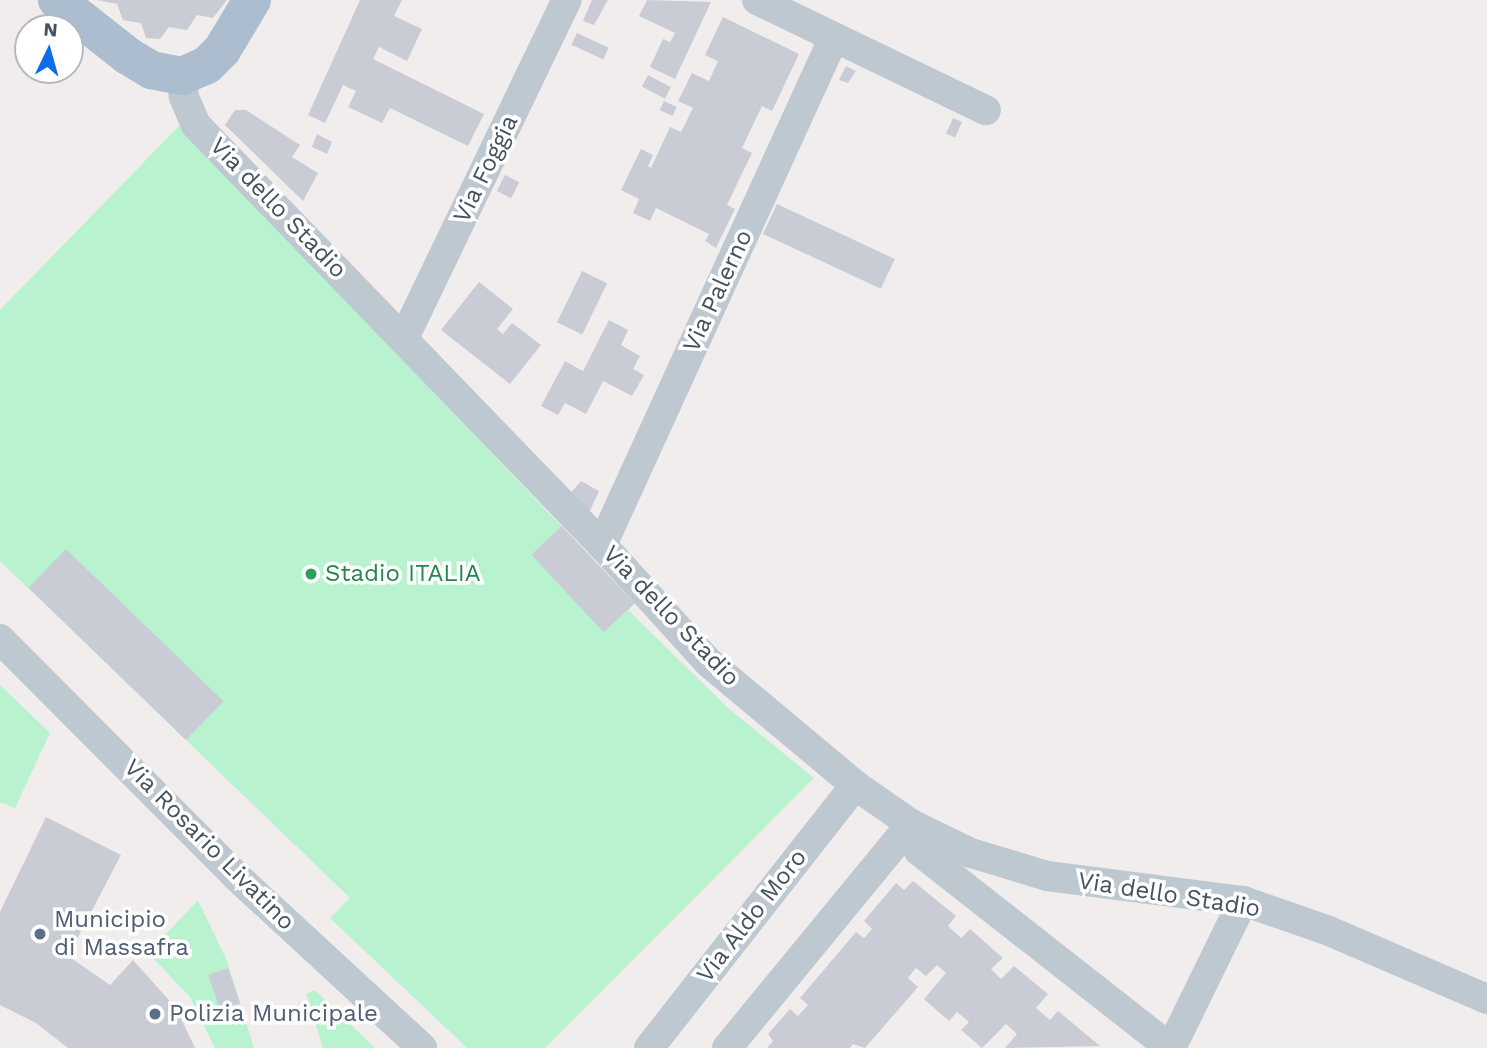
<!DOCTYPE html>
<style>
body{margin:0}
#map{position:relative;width:1487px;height:1048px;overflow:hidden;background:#f1eded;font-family:"Work Sans",sans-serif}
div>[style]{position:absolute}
.green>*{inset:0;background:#b8f2cf}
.building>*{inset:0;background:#c9ccd4;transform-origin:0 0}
.minor>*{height:30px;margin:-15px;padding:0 15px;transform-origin:15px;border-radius:15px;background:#bdc8d1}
.primary>*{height:38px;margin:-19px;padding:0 19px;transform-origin:19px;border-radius:19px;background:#abbdcf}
.dots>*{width:19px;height:19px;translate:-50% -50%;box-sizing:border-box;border:4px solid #fff;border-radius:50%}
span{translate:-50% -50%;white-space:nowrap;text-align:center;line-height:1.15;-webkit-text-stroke:7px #fff;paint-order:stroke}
.street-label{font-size:24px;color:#45515c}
.leisure-label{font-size:24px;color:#27864d}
.left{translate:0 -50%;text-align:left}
.service-label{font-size:24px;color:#4e5e75}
.north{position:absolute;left:14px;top:14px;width:70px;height:70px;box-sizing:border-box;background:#fff;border:2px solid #b5b9be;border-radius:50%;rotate:5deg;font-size:19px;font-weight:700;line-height:28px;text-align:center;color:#45515c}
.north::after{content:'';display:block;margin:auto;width:24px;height:32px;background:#0c6ceb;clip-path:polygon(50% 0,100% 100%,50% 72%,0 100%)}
</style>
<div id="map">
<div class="green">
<i style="clip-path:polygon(179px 126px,635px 603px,628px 610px,728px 708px,814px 778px,545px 1048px,467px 1048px,330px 918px,350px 898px,0 561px,0 310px)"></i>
<i style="clip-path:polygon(0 685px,50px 733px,15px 808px,0 802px)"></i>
<i style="clip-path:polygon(198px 900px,227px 961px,254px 1048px,215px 1048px,190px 997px,148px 953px)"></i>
<i style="clip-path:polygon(315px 990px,375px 1048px,323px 1048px,306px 994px)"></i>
</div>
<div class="building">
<i style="clip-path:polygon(97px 0,227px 0,213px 18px,197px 15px,187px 30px,169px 27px,160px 39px,146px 38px,141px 23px,123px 20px,117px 4px)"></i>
<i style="clip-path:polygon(360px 0,402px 0,394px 16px,422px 29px,407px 61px,379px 47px,373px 59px,484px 114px,468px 146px,390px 108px,382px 123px,348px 107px,356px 91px,343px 85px,325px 123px,308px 115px)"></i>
<i style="clip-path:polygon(592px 0,608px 0,594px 25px,583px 21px)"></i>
<i style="clip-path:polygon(647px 0,711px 2px,675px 79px,650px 67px,663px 39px,670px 42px,675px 33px,639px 16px)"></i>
<i style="clip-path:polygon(723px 17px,799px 54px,772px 111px,762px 106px,742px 148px,752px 153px,727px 205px,735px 209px,716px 248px,705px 241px,709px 234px,656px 208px,650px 221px,633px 213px,639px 199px,621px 190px,641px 149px,653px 155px,648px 166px,651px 168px,670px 127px,681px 132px,693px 108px,678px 101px,692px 73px,709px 81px,718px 61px,705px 55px)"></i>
<i style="left:577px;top:33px;width:35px;height:13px;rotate:25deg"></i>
<i style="clip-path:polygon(846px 66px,856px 71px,848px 83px,839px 80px)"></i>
<i style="left:648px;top:75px;width:26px;height:13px;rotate:28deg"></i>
<i style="left:664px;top:101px;width:14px;height:10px;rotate:25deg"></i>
<i style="clip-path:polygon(235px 110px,246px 110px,300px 145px,292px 157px,318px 173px,303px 201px,225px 125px)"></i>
<i style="left:953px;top:118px;width:10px;height:17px;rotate:24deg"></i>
<i style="clip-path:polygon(317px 134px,332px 142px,327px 154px,312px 147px)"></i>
<i style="left:505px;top:175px;width:16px;height:18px;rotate:27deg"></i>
<i style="left:777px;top:204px;width:130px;height:33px;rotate:25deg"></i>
<i style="left:582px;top:271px;width:28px;height:57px;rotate:26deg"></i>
<i style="clip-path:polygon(479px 282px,513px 309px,497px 329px,503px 334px,512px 323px,541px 345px,510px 384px,441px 330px)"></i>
<i style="clip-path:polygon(609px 320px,628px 330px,621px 345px,640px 356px,633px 369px,644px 375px,632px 396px,603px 381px,586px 414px,565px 403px,558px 415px,541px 406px,565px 361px,583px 371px)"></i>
<i style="clip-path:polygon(581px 481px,599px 491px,588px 515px,569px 495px)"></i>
<i style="left:562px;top:526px;width:106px;height:42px;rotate:47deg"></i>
<i style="left:66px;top:549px;width:219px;height:54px;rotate:44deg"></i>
<i style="clip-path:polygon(46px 817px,121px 855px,68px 956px,110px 985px,133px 960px,176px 1008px,195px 1048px,68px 1048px,36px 1023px,0 1005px,0 912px)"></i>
<i style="clip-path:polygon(913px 881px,956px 916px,948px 926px,961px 938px,970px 929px,1003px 958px,991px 969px,1001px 979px,1014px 966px,1048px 994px,1036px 1008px,1050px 1020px,1058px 1011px,1100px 1046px,1005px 1048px,1017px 1034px,1006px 1024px,982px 1048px,961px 1030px,969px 1022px,957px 1012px,949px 1021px,924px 999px,946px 973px,937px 965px,926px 976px,916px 968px,908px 978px,918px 987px,865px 1048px,853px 1044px,850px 1048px,767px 1048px,773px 1041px,768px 1034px,790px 1009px,798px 1016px,808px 1005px,800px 998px,856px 932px,864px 938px,872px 929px,864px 921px,896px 883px,904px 890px)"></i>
<i style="left:228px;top:968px;width:37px;height:21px;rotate:71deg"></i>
</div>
<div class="minor">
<i style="left:757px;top:0;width:254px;rotate:25.7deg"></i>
<i style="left:182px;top:76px;width:21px;rotate:85deg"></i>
<i style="left:184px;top:97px;width:30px;rotate:67deg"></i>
<i style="left:196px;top:125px;width:584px;rotate:45.97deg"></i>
<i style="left:602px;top:545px;width:158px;rotate:47.8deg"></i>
<i style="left:708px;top:662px;width:192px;rotate:39.9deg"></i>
<i style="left:855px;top:785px;width:68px;rotate:34.9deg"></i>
<i style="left:911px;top:824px;width:67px;rotate:25.8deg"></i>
<i style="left:971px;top:853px;width:79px;rotate:16.8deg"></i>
<i style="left:1047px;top:876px;width:198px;rotate:7.3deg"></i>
<i style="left:1243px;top:901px;width:91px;rotate:19.2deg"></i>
<i style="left:1329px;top:931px;width:172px;rotate:23.3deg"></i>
<i style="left:404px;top:338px;width:375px;rotate:-64.3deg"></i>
<i style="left:602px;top:545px;width:558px;rotate:-65.45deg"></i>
<i style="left:0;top:639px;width:336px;rotate:45.1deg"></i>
<i style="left:237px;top:877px;width:252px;rotate:42.7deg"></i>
<i style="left:911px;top:824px;width:28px;rotate:73deg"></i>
<i style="left:919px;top:851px;width:319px;rotate:38.1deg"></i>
<i style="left:649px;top:1048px;width:334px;rotate:-51.9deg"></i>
<i style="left:727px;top:1048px;width:290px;rotate:-50.6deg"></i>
<i style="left:1171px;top:1048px;width:164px;rotate:-63.9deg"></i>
</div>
<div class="primary">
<i style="left:57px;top:0;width:90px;rotate:38.3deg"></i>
<i style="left:128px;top:56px;width:27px;rotate:31deg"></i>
<i style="left:151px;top:70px;width:32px;rotate:11deg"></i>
<i style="left:182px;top:76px;width:27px;rotate:-24deg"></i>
<i style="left:207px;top:65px;width:21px;rotate:-45deg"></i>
<i style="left:222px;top:50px;width:58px;rotate:-59deg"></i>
</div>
<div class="dots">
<i style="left:311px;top:574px;background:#2e9e5b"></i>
<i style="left:40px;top:934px;background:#5c6f8a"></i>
<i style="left:155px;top:1014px;background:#5c6f8a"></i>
</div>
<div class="street-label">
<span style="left:486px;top:169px;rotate:-64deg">Via Foggia</span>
<span style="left:278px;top:208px;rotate:46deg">Via dello Stadio</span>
<span style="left:718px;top:291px;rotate:-65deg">Via Palerno</span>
<span style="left:671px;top:616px;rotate:46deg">Via dello Stadio</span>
<span style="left:209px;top:845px;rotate:45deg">Via Rosario Livatino</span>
<span style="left:1169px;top:895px;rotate:9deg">Via dello Stadio</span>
<span style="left:752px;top:916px;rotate:-52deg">Via Aldo Moro</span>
</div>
<div class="leisure-label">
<span class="left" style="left:325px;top:574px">Stadio ITALIA</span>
</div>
<div class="service-label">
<span class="left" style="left:54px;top:934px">Municipio<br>di Massafra</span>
<span class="left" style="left:169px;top:1014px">Polizia Municipale</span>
</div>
<div class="north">N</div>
</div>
